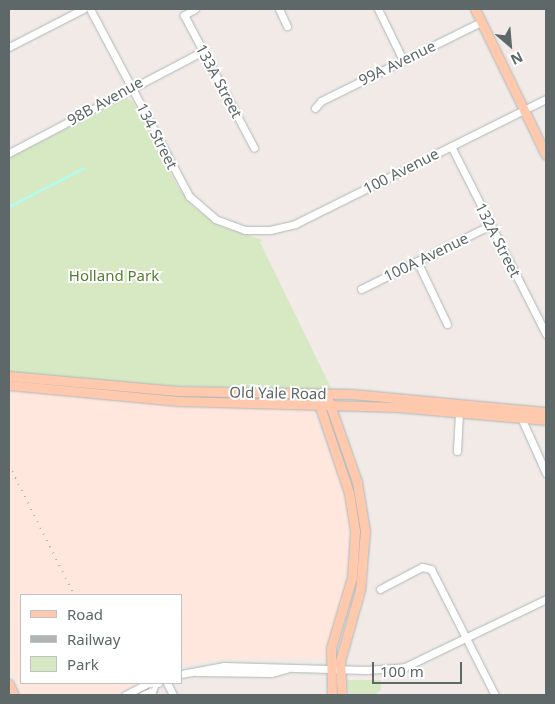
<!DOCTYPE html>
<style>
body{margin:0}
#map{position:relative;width:555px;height:704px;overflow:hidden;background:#f1eae7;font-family:"Noto Sans",sans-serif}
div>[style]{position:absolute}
.commercial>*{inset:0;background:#ffe7de}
.green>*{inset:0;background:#d7e9c3}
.stream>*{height:2px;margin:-1px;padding:0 1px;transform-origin:1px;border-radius:1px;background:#a9fff8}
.roads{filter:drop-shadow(0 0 1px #afb7b7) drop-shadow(0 0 1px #afb7b7)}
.minor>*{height:7px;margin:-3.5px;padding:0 3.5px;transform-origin:3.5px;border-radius:3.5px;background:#fff}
.major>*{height:9px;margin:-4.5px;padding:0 4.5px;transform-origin:4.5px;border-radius:4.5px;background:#ffc9ae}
.rail>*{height:2px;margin-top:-1px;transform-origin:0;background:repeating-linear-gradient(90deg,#b1b4b4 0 1px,transparent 0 7px)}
span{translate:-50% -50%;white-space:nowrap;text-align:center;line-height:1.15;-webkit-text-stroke:4px #fff;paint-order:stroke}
.street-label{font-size:15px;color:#5e6868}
.park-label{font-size:15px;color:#547d30}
.frame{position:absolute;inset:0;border:10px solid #5e6868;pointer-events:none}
.legend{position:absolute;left:20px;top:594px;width:162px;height:90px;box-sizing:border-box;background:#fff;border:1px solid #bfc3c3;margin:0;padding:6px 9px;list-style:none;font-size:15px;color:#5e6868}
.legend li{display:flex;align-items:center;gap:10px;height:25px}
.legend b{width:25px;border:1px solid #bfc3c3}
.north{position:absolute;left:485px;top:20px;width:50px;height:50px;-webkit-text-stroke:4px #fff;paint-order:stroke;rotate:153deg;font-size:14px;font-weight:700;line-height:20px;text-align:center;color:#5e6868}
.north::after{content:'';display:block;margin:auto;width:18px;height:22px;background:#5e6868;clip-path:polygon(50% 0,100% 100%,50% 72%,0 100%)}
.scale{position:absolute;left:372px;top:662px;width:90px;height:22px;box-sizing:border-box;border:2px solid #5e6868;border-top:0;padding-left:6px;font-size:15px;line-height:18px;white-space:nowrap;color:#5e6868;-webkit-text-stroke:4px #fff;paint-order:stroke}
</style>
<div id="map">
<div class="commercial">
<i style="clip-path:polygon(9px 389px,311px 407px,349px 504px,348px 574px,324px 658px,225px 659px,181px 665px,181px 595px,21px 595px,21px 683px,138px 683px,113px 695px,23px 695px,9px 668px)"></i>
</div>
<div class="green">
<i style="clip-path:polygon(127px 98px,133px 102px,178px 187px,191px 205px,222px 227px,263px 240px,260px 242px,332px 390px,171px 386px,9px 372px,9px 158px)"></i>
<i style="clip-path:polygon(347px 680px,381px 680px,381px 690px,375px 695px,350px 695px)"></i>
</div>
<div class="stream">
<i style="left:9px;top:207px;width:85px;rotate:-27.2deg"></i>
</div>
<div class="roads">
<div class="minor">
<i style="left:90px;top:9px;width:212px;rotate:62.1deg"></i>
<i style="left:189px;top:196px;width:35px;rotate:41deg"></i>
<i style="left:215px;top:219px;width:32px;rotate:20deg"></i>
<i style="left:245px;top:230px;width:25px"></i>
<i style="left:270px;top:230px;width:26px;rotate:-13deg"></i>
<i style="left:295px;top:224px;width:280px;rotate:-26.5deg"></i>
<i style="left:195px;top:9px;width:13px;rotate:151deg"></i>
<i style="left:184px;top:15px;width:150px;rotate:62.2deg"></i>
<i style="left:279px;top:9px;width:19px;rotate:65deg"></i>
<i style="left:378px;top:9px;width:57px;rotate:63.9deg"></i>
<i style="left:9px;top:47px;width:83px;rotate:-27.2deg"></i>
<i style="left:315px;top:108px;width:9px;rotate:-49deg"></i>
<i style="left:321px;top:101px;width:178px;rotate:-26.3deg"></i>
<i style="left:451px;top:146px;width:211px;rotate:63.2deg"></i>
<i style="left:9px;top:153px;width:219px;rotate:-27.7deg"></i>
<i style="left:417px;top:261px;width:70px;rotate:64.5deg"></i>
<i style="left:361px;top:289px;width:145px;rotate:-26.2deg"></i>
<i style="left:519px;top:413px;width:66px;rotate:65.8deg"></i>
<i style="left:457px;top:451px;width:39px;rotate:-87deg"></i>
<i style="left:459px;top:412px;width:3px;rotate:-18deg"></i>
<i style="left:380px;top:589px;width:47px;rotate:-27.6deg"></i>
<i style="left:422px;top:567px;width:9px;rotate:13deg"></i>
<i style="left:431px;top:569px;width:141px;rotate:63.1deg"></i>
<i style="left:197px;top:672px;width:74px;rotate:0.8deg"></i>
<i style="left:271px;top:673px;width:16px;rotate:-15deg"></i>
<i style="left:181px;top:674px;width:44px;rotate:-10.5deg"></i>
<i style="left:224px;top:666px;width:142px;rotate:1.6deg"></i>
<i style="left:366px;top:670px;width:39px;rotate:-4deg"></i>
<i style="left:405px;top:667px;width:157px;rotate:-25.7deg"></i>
<i style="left:167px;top:683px;width:13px;rotate:63deg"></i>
<i style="left:125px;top:695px;width:27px;rotate:-27deg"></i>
<i style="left:149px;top:683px;width:9px"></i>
<i style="left:143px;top:695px;width:10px;rotate:-24deg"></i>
<i style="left:152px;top:691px;width:8px;rotate:-67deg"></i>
</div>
<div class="major">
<i style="left:475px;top:9px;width:162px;rotate:64.1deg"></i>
<i style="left:9px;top:376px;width:169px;rotate:5.1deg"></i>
<i style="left:177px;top:391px;width:175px;rotate:1deg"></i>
<i style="left:352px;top:394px;width:195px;rotate:5.3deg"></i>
<i style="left:9px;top:385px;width:170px;rotate:5.4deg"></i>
<i style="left:178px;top:401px;width:219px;rotate:1.6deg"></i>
<i style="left:397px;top:407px;width:150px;rotate:5deg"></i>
<i style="left:317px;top:398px;width:100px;rotate:71.4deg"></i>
<i style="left:349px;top:493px;width:39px;rotate:81deg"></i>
<i style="left:355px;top:532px;width:45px;rotate:93.8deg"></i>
<i style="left:352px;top:577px;width:74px;rotate:106.5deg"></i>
<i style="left:331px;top:648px;width:47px;rotate:88.8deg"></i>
<i style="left:328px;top:399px;width:88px;rotate:70.7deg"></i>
<i style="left:357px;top:482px;width:50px;rotate:80.7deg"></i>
<i style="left:365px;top:531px;width:59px;rotate:94.8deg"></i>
<i style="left:360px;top:590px;width:74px;rotate:105.7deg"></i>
<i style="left:340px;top:661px;width:34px;rotate:87deg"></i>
<i style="left:9px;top:684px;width:12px;rotate:66deg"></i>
</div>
</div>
<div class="rail">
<i style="left:9px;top:465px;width:145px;rotate:63.4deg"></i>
<i style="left:146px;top:683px;width:19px;rotate:39deg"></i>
</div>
<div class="street-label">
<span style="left:397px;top:63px;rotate:-26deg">99A Avenue</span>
<span style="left:219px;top:81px;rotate:62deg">133A Street</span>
<span style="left:105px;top:101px;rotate:-29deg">98B Avenue</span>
<span style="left:157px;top:136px;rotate:63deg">134 Street</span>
<span style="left:401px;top:171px;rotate:-27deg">100 Avenue</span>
<span style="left:498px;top:240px;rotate:63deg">132A Street</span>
<span style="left:426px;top:257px;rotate:-26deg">100A Avenue</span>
<span style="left:278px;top:393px;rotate:1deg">Old Yale Road</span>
</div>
<div class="park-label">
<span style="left:114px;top:276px">Holland Park</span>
</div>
<div class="frame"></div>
<ul class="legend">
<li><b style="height:6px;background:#ffc9ae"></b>Road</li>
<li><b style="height:6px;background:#b1b4b4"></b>Railway</li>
<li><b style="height:14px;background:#d7e9c3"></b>Park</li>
</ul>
<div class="north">N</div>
<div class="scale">100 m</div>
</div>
